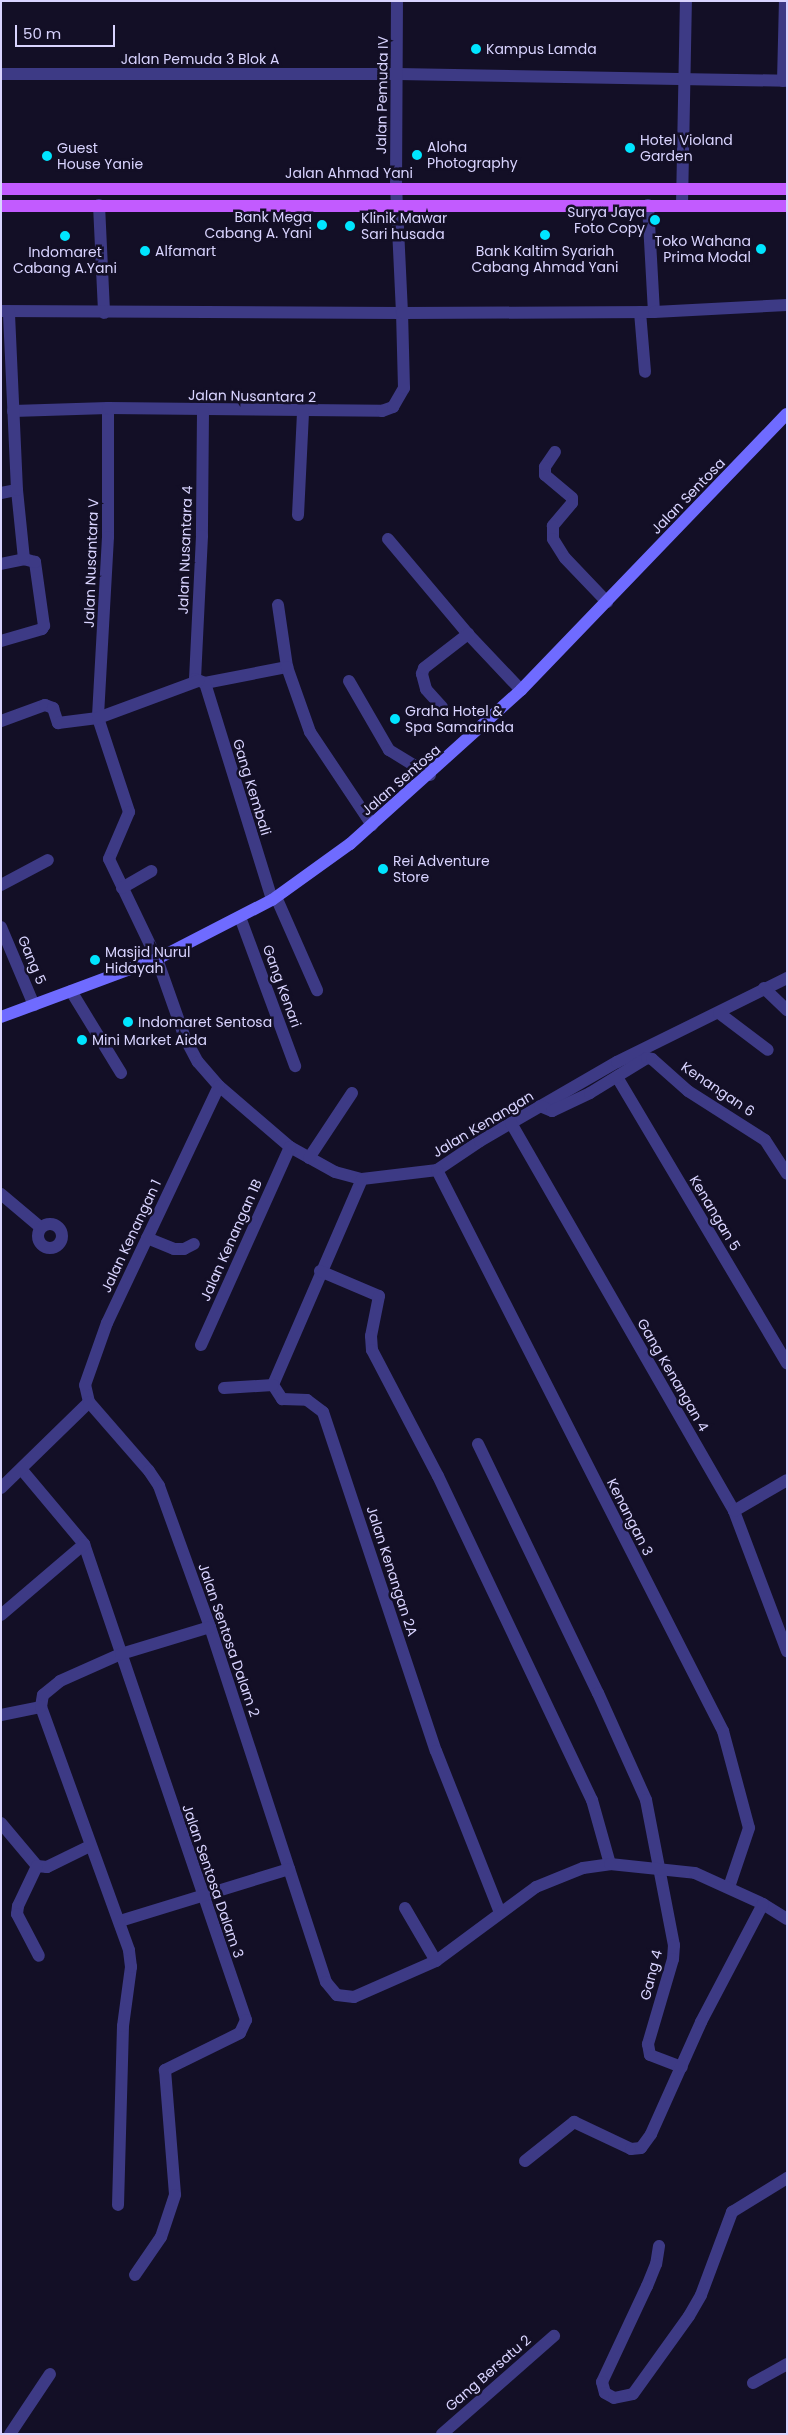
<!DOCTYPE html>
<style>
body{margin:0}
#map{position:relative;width:788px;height:2435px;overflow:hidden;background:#130f26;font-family:Poppins,sans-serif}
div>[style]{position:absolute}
.street>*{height:12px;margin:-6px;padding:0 6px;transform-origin:6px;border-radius:6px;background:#3d3a85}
.street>.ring{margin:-6px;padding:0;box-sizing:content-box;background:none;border:12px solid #3d3a85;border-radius:50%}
.secondary>*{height:12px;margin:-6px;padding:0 6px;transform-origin:6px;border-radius:6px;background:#6f6bff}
.primary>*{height:12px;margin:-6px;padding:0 6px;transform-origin:6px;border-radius:6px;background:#c25bff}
.dots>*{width:14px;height:14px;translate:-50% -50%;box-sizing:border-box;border:2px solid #130f26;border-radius:50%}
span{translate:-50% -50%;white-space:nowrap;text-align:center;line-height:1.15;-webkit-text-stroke:5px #130f26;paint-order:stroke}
.poi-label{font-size:14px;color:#d9d4ff}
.left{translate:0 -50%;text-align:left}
.right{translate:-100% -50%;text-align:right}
.street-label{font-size:14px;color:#d9d4ff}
.frame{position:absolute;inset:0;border:2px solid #d9d4ff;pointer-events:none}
.scale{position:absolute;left:15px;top:25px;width:100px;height:22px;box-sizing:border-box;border:2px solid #d9d4ff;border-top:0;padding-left:6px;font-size:15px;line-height:18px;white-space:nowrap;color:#d9d4ff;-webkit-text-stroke:4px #130f26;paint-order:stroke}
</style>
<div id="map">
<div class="street">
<i style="left:1px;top:74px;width:397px"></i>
<i style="left:398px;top:74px;width:389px;rotate:1deg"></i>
<i style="left:783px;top:81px;width:80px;rotate:-88.6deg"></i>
<i style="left:99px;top:205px;width:108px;rotate:87.3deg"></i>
<i style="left:648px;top:205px;width:107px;rotate:86.8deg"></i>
<i style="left:682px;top:205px;width:204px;rotate:-88.9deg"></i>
<i style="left:1px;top:311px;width:401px;rotate:0.3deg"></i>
<i style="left:402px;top:313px;width:125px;rotate:-92.7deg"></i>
<i style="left:396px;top:188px;width:187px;rotate:-89.7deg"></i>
<i style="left:640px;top:312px;width:60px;rotate:85.2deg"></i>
<i style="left:108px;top:408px;width:129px;rotate:90deg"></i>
<i style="left:108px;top:537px;width:181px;rotate:93.2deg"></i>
<i style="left:98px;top:718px;width:99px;rotate:71.7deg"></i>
<i style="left:129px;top:812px;width:51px;rotate:113.1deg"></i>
<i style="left:109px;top:859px;width:111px;rotate:64.4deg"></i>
<i style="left:157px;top:959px;width:84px;rotate:70.5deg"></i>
<i style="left:185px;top:1038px;width:27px;rotate:62deg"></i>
<i style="left:198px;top:1062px;width:32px;rotate:49deg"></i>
<i style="left:219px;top:1086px;width:94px;rotate:40.7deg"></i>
<i style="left:290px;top:1147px;width:51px;rotate:29.1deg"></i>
<i style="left:335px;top:1172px;width:28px;rotate:15deg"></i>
<i style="left:362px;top:1179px;width:76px;rotate:-6.8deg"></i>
<i style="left:437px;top:1170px;width:52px;rotate:-34deg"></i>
<i style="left:480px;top:1141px;width:158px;rotate:-30deg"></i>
<i style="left:617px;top:1062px;width:190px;rotate:-26.3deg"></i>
<i style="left:13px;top:411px;width:95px;rotate:-1.8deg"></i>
<i style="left:108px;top:408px;width:274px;rotate:0.6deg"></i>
<i style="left:382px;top:411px;width:12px;rotate:-20deg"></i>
<i style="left:393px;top:407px;width:22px;rotate:-60deg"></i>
<i style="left:404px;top:388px;width:75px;rotate:-91.5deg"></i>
<i style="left:402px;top:313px;width:252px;rotate:-0.2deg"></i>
<i style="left:654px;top:312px;width:133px;rotate:-3deg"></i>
<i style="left:203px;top:411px;width:125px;rotate:90.5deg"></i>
<i style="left:202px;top:536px;width:143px;rotate:92.8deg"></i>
<i style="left:195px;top:679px;width:11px;rotate:22deg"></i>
<i style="left:205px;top:683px;width:84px;rotate:-11deg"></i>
<i style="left:555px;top:452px;width:18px;rotate:124deg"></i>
<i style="left:545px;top:467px;width:8px;rotate:90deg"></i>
<i style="left:545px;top:475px;width:35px;rotate:40deg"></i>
<i style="left:572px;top:498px;width:5px;rotate:90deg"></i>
<i style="left:572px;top:503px;width:30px;rotate:130deg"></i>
<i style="left:553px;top:526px;width:13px;rotate:90deg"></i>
<i style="left:553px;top:539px;width:22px;rotate:58deg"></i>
<i style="left:565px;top:558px;width:61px;rotate:46.3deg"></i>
<i style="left:1px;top:493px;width:16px;rotate:-11deg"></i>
<i style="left:298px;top:515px;width:103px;rotate:-87.2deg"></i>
<i style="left:388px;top:539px;width:124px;rotate:49.9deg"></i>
<i style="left:468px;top:634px;width:77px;rotate:46.6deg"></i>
<i style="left:1px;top:564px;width:24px;rotate:-12deg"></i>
<i style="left:278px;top:605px;width:63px;rotate:81.7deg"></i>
<i style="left:287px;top:667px;width:69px;rotate:70.5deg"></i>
<i style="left:310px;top:732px;width:112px;rotate:56.3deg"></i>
<i style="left:1px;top:641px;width:43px;rotate:-16.3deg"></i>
<i style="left:42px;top:629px;width:4px;rotate:-56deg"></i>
<i style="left:44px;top:626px;width:65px;rotate:-98deg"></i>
<i style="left:35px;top:562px;width:11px;rotate:-165deg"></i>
<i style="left:24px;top:559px;width:69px;rotate:-95.8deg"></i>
<i style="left:17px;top:490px;width:179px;rotate:-92.6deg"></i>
<i style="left:349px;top:681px;width:80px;rotate:59.9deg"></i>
<i style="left:389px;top:750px;width:48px;rotate:31.4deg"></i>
<i style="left:205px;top:683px;width:227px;rotate:72.8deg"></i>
<i style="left:442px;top:707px;width:24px;rotate:-132deg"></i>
<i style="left:426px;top:689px;width:16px;rotate:-105deg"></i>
<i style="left:422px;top:674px;width:6px;rotate:-72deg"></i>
<i style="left:424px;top:668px;width:56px;rotate:-37.7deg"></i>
<i style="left:1px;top:721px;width:47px;rotate:-20deg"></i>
<i style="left:45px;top:705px;width:9px;rotate:21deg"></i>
<i style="left:53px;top:708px;width:16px;rotate:72deg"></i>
<i style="left:58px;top:723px;width:40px;rotate:-7.1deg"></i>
<i style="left:98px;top:718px;width:107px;rotate:-20.3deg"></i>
<i style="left:1px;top:885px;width:53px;rotate:-28deg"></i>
<i style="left:122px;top:888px;width:34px;rotate:-30deg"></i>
<i style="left:276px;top:897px;width:102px;rotate:66.2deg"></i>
<i style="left:240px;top:917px;width:159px;rotate:69.7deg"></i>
<i style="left:1px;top:927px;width:85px;rotate:67.1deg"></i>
<i style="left:764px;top:988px;width:32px;rotate:44deg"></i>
<i style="left:71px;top:991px;width:96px;rotate:58.6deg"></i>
<i style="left:719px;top:1013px;width:61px;rotate:37.1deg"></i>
<i style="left:617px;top:1077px;width:333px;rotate:59.3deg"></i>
<i style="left:540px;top:1106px;width:13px;rotate:23deg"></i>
<i style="left:552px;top:1111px;width:42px;rotate:-25.3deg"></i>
<i style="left:590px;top:1093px;width:67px;rotate:-31.6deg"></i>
<i style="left:647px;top:1058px;width:5px;rotate:11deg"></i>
<i style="left:652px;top:1059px;width:48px;rotate:41.6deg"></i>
<i style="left:688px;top:1091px;width:91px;rotate:32.5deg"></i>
<i style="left:765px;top:1140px;width:40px;rotate:57.1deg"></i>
<i style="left:511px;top:1123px;width:448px;rotate:60.1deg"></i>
<i style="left:734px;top:1511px;width:150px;rotate:69.3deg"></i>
<i style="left:309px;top:1158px;width:78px;rotate:-56.5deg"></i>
<i style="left:437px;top:1170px;width:630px;rotate:62.99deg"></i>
<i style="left:723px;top:1731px;width:100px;rotate:75deg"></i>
<i style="left:749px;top:1828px;width:62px;rotate:108.7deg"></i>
<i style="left:362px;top:1179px;width:224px;rotate:113.4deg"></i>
<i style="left:273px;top:1385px;width:17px;rotate:57deg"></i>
<i style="left:282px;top:1399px;width:25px;rotate:2deg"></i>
<i style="left:307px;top:1400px;width:20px;rotate:37deg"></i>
<i style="left:323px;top:1412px;width:357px;rotate:71.6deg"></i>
<i style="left:436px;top:1751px;width:174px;rotate:68.4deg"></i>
<i style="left:1px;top:1194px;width:51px;rotate:40.2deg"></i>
<i class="ring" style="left:38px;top:1224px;width:12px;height:12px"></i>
<i style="left:147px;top:1238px;width:29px;rotate:22deg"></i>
<i style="left:174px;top:1249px;width:10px"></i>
<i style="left:184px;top:1249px;width:11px;rotate:-27deg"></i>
<i style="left:320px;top:1271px;width:64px;rotate:23deg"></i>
<i style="left:379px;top:1296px;width:41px;rotate:101.3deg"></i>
<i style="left:371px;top:1336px;width:14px;rotate:86deg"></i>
<i style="left:372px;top:1350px;width:142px;rotate:62.4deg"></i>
<i style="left:438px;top:1476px;width:359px;rotate:64.6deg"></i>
<i style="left:592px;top:1800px;width:66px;rotate:74.3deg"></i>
<i style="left:201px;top:1345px;width:217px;rotate:-65.8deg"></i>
<i style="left:224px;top:1388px;width:49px;rotate:-3.5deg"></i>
<i style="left:89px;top:1402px;width:17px;rotate:-103deg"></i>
<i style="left:85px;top:1385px;width:66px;rotate:-70.5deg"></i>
<i style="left:107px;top:1323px;width:262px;rotate:-64.7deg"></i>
<i style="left:478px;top:1444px;width:276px;rotate:64.3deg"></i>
<i style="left:598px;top:1693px;width:117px;rotate:65.8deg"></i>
<i style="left:646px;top:1800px;width:148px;rotate:79.1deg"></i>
<i style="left:674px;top:1945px;width:14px;rotate:94deg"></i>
<i style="left:673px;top:1959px;width:89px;rotate:106.4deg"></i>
<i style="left:648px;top:2044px;width:11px;rotate:80deg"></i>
<i style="left:650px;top:2055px;width:34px;rotate:21deg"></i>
<i style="left:22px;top:1470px;width:97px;rotate:50deg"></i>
<i style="left:84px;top:1544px;width:503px;rotate:71.2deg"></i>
<i style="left:246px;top:2020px;width:14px;rotate:115deg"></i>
<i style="left:240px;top:2033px;width:84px;rotate:153.7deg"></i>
<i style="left:165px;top:2070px;width:125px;rotate:85.4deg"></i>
<i style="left:175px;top:2195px;width:44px;rotate:108.4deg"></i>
<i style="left:161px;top:2237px;width:46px;rotate:124.4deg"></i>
<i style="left:1px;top:1488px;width:123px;rotate:-44.3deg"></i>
<i style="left:89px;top:1402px;width:91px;rotate:49deg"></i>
<i style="left:149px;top:1471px;width:18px;rotate:56deg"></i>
<i style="left:159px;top:1486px;width:150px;rotate:70.1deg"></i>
<i style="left:210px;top:1627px;width:373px;rotate:71.9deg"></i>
<i style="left:326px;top:1982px;width:17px;rotate:50deg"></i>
<i style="left:337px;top:1995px;width:17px;rotate:7deg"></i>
<i style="left:354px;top:1997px;width:90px;rotate:-23.7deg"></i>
<i style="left:436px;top:1961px;width:124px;rotate:-36.5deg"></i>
<i style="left:536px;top:1887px;width:51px;rotate:-22deg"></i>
<i style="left:583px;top:1868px;width:27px;rotate:-8deg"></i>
<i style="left:610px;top:1864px;width:85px;rotate:6deg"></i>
<i style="left:695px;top:1873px;width:75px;rotate:24.5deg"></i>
<i style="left:763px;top:1904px;width:28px;rotate:32deg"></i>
<i style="left:734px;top:1511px;width:61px;rotate:-30.3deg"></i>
<i style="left:1px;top:1615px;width:109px;rotate:-40.5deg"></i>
<i style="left:1px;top:1715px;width:41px;rotate:-11.3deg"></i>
<i style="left:1px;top:1823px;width:56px;rotate:50.1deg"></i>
<i style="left:37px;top:1866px;width:10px;rotate:6deg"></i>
<i style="left:47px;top:1867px;width:48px;rotate:-26deg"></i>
<i style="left:37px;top:1866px;width:44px;rotate:115.4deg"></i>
<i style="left:18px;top:1906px;width:8px;rotate:97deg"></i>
<i style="left:17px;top:1914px;width:47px;rotate:62.4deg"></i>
<i style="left:405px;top:1908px;width:61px;rotate:59.7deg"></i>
<i style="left:120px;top:1921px;width:177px;rotate:-17.1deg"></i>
<i style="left:525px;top:2161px;width:63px;rotate:-38.5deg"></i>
<i style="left:574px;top:2122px;width:63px;rotate:25.3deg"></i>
<i style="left:631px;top:2149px;width:10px;rotate:-6deg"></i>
<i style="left:641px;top:2148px;width:17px;rotate:-54deg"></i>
<i style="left:651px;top:2134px;width:123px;rotate:-65.9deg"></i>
<i style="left:701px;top:2022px;width:133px;rotate:-62.3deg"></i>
<i style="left:118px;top:2205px;width:179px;rotate:-88.4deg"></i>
<i style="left:123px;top:2026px;width:60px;rotate:-82.3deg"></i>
<i style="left:131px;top:1967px;width:17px;rotate:-97deg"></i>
<i style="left:129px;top:1950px;width:258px;rotate:-109.9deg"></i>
<i style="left:41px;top:1707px;width:12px;rotate:-81deg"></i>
<i style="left:43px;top:1695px;width:22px;rotate:-39deg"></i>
<i style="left:60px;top:1681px;width:67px;rotate:-23.9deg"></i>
<i style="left:121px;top:1654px;width:93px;rotate:-16.9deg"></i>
<i style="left:659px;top:2246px;width:18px;rotate:99deg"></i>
<i style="left:656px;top:2264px;width:24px;rotate:112deg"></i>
<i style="left:647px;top:2286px;width:106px;rotate:115.1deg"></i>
<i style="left:602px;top:2382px;width:11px;rotate:75deg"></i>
<i style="left:605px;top:2393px;width:10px;rotate:29deg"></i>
<i style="left:614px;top:2398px;width:19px;rotate:-12deg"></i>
<i style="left:633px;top:2394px;width:96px;rotate:-54.3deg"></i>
<i style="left:689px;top:2316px;width:24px;rotate:-60deg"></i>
<i style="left:701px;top:2295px;width:89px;rotate:-69.5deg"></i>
<i style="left:732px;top:2212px;width:65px;rotate:-31.7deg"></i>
<i style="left:753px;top:2383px;width:39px;rotate:-29deg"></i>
<i style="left:10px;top:2434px;width:72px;rotate:-56.3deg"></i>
<i style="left:442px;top:2434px;width:149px;rotate:-41.2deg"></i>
</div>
<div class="secondary">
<i style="left:1px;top:1017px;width:166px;rotate:-20.4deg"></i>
<i style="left:157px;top:959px;width:129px;rotate:-27.2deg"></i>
<i style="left:272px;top:900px;width:96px;rotate:-35.7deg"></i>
<i style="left:350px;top:844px;width:230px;rotate:-42deg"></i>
<i style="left:521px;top:690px;width:383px;rotate:-46.1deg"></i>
</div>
<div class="primary">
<i style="left:1px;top:189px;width:786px"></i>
<i style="left:1px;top:206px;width:786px"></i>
</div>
<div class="dots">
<i style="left:476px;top:49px;background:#00e5ff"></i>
<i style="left:630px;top:148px;background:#00e5ff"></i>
<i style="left:417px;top:155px;background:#00e5ff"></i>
<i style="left:47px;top:156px;background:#00e5ff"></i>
<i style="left:655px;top:220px;background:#00e5ff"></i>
<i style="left:322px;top:225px;background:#00e5ff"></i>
<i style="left:350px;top:226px;background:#00e5ff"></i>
<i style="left:545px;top:235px;background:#00e5ff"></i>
<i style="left:65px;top:236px;background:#00e5ff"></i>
<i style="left:761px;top:249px;background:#00e5ff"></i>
<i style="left:145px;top:251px;background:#00e5ff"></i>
<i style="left:395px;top:719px;background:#00e5ff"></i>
<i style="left:383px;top:869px;background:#00e5ff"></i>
<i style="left:95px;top:960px;background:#00e5ff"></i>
<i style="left:128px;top:1022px;background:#00e5ff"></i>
<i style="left:82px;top:1040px;background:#00e5ff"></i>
</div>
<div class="poi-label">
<span class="left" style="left:486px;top:49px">Kampus Lamda</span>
<span class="left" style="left:640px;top:148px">Hotel Violand<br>Garden</span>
<span class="left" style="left:427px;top:155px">Aloha<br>Photography</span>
<span class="left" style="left:57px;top:156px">Guest<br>House Yanie</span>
<span class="right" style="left:645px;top:220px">Surya Jaya<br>Foto Copy</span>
<span class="right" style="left:312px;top:225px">Bank Mega<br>Cabang A. Yani</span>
<span class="left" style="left:361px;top:226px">Klinik Mawar<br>Sari husada</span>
<span class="right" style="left:751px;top:249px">Toko Wahana<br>Prima Modal</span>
<span class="left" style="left:155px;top:251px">Alfamart</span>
<span style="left:545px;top:259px">Bank Kaltim Syariah<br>Cabang Ahmad Yani</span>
<span style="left:65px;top:260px">Indomaret<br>Cabang A.Yani</span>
<span class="left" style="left:405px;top:719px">Graha Hotel &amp;<br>Spa Samarinda</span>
<span class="left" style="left:393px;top:869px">Rei Adventure<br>Store</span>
<span class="left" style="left:105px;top:960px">Masjid Nurul<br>Hidayah</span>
<span class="left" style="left:138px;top:1022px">Indomaret Sentosa</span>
<span class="left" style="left:92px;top:1040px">Mini Market Aida</span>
</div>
<div class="street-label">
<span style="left:200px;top:59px">Jalan Pemuda 3 Blok A</span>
<span style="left:382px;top:95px;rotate:-89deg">Jalan Pemuda IV</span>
<span style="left:349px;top:173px">Jalan Ahmad Yani</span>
<span style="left:252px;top:396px;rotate:1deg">Jalan Nusantara 2</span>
<span style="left:688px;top:496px;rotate:-46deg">Jalan Sentosa</span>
<span style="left:185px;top:550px;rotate:-88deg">Jalan Nusantara 4</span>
<span style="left:91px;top:563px;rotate:-88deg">Jalan Nusantara V</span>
<span style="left:401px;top:780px;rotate:-41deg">Jalan Sentosa</span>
<span style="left:252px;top:787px;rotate:73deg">Gang Kembali</span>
<span style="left:32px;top:960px;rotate:67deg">Gang 5</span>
<span style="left:282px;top:986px;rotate:70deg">Gang Kenari</span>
<span style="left:718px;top:1089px;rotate:34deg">Kenangan 6</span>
<span style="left:483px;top:1124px;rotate:-31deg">Jalan Kenangan</span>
<span style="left:715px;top:1213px;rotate:59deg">Kenangan 5</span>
<span style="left:131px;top:1236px;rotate:-65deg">Jalan Kenangan 1</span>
<span style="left:231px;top:1240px;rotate:-66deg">Jalan Kenangan 1B</span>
<span style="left:673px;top:1375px;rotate:60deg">Gang Kenangan 4</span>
<span style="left:630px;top:1517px;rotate:63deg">Kenangan 3</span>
<span style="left:392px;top:1571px;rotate:72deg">Jalan Kenangan 2A</span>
<span style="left:229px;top:1640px;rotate:71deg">Jalan Sentosa Dalam 2</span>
<span style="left:213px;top:1881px;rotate:71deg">Jalan Sentosa Dalam 3</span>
<span style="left:651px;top:1975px;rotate:-76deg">Gang 4</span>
<span style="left:488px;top:2373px;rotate:-41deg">Gang Bersatu 2</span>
</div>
<div class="frame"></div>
<div class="scale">50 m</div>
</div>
